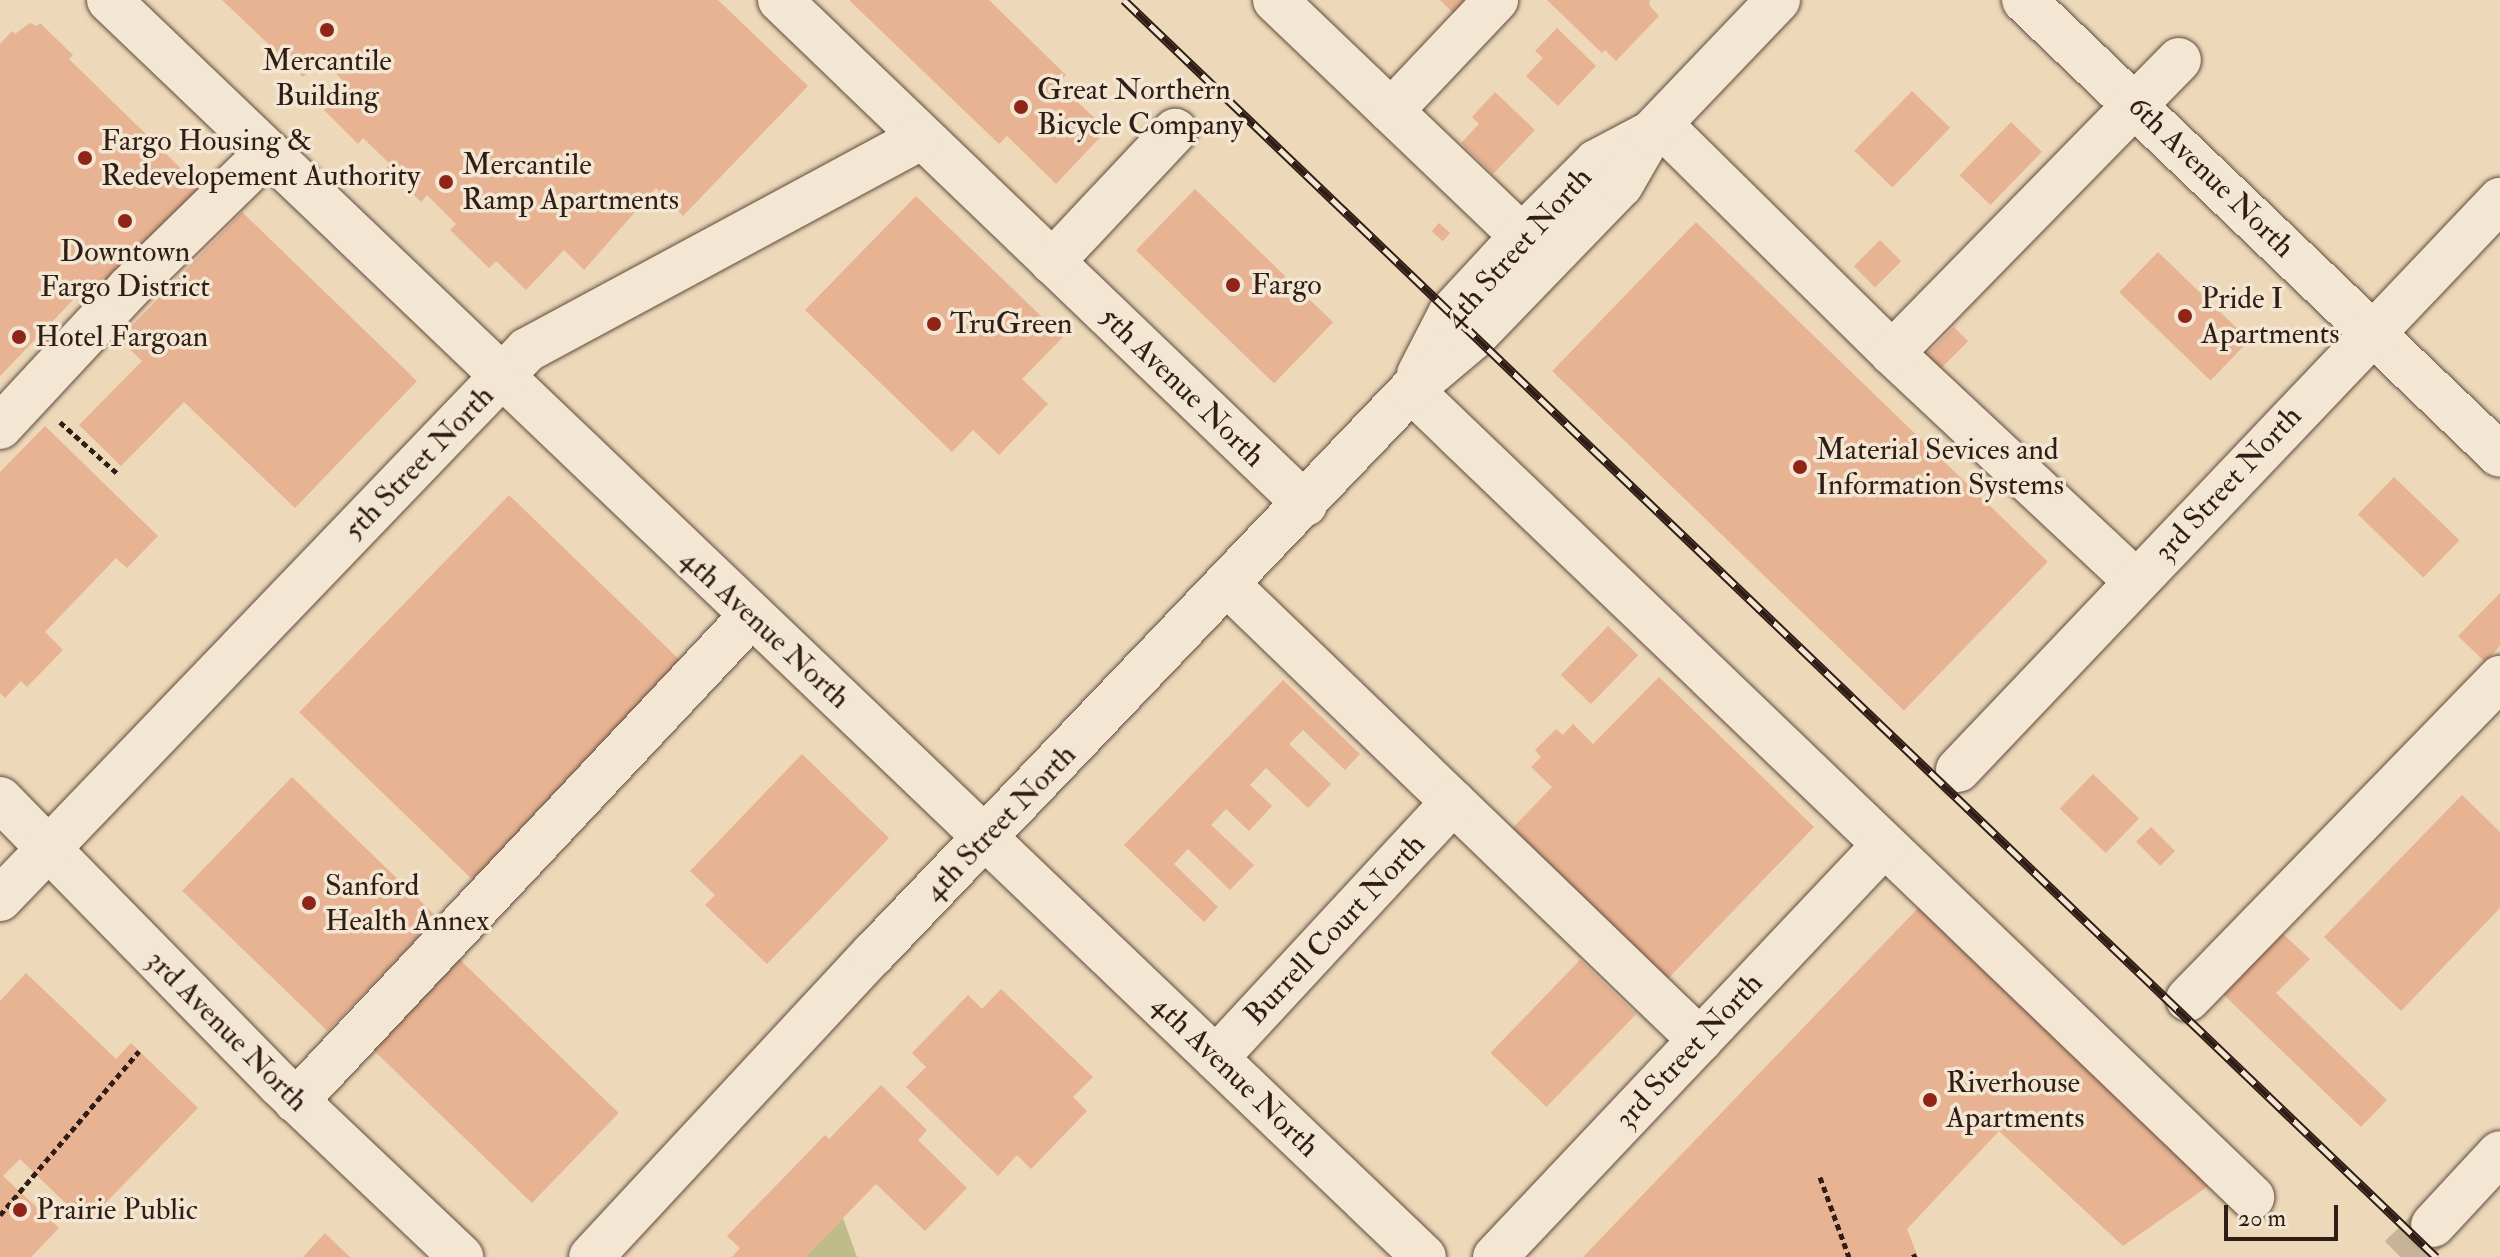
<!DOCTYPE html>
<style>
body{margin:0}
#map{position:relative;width:2500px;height:1257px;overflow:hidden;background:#edd8b9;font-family:"IM FELL Double Pica",serif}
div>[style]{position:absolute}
.green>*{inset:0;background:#c0bc8a}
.building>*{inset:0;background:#e8b392;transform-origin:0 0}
.minor-tunnel>*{height:44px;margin-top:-22px;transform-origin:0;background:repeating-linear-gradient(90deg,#c7b398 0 44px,transparent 0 66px)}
.path>*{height:5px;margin-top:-2.5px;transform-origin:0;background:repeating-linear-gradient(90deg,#301d16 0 6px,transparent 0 10px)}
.roads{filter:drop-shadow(0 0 2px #5f4c3f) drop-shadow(0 0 2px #5f4c3f)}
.minor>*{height:44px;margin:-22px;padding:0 22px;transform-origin:22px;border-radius:22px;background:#f3e6d2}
.rail>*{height:9px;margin-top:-4.5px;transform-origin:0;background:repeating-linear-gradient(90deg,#f3e6d2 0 18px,#301d16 0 36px);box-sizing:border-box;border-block:2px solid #301d16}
.dots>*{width:22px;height:22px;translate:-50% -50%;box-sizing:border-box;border:4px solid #f3e6d2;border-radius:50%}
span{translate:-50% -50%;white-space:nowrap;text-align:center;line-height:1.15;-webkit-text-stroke:7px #f3e6d2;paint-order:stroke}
.poi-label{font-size:30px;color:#301d16}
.left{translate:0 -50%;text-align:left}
.street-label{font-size:30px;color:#301d16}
.scale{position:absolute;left:2224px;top:1205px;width:114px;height:36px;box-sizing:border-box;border:4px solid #301d16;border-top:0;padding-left:10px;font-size:24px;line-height:28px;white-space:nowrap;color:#301d16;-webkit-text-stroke:6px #f3e6d2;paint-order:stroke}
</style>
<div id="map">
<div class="green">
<i style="clip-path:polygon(843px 1218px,857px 1257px,805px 1257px)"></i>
</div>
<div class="building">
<i style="clip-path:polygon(222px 0,718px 0,808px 86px,683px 216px,656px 188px,584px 270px,564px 250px,526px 290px,496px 261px,489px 268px,450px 230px,456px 224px,427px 195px,421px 202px,386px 168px,390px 164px,363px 138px,358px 144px,324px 110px,348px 85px,321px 60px,303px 77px)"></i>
<i style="clip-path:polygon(849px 0,989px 0,1066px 75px,1058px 83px,1107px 130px,1056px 184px,1007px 136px,999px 144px)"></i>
<i style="clip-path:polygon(1440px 0,1479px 0,1460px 20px)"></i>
<i style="clip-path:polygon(1547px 0,1650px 0,1649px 5px,1659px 16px,1616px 61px,1605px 50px,1602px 53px)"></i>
<i style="clip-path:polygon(30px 23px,37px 26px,40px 23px,73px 55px,69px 59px,203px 190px,87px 310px,75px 298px,0 376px,0 44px,12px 31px,15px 34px)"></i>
<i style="clip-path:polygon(1557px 28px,1596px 66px,1558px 106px,1526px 76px,1543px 58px,1535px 51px)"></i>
<i style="left:1912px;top:91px;width:53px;height:83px;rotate:44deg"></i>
<i style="clip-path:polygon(1495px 92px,1535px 130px,1493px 174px,1461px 143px,1479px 124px,1472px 117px)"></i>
<i style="left:2011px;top:122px;width:43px;height:74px;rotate:44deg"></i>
<i style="left:1195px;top:189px;width:192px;height:85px;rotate:44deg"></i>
<i style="clip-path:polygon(916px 196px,1063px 337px,1022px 379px,1048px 404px,999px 455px,973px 430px,952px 452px,805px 310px)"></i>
<i style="clip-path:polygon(242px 212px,417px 381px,295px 508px,184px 402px,121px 466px,79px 425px,142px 361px,119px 339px)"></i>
<i style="left:1696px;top:222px;width:489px;height:207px;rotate:44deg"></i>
<i style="left:1439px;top:223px;width:15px;height:11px;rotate:42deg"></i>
<i style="left:1880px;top:240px;width:30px;height:37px;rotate:45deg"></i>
<i style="left:2158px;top:252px;width:127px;height:56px;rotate:44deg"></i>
<i style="left:1954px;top:327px;width:20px;height:39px;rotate:45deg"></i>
<i style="clip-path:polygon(45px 426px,158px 536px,127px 568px,116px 558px,45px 632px,63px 650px,27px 687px,21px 681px,5px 698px,0 693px,0 472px)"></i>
<i style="left:2394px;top:477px;width:91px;height:52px;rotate:44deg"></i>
<i style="left:509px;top:495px;width:241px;height:302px;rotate:44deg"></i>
<i style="clip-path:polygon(2500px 593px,2500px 646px,2485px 662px,2458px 636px)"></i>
<i style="left:1608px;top:626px;width:42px;height:68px;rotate:44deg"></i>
<i style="clip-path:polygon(1659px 677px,1814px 827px,1660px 987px,1504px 837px,1552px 787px,1531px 767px,1541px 757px,1535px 750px,1556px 729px,1563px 735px,1573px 724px,1593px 744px)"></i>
<i style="clip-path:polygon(1283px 680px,1360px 754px,1345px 770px,1303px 730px,1289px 744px,1331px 784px,1308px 808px,1266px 768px,1250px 785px,1272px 806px,1249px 831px,1226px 809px,1211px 825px,1254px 865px,1230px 890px,1188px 849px,1174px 864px,1218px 907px,1204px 922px,1124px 845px)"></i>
<i style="clip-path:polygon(802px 754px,889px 838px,767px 964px,705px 905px,715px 895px,690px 871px)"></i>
<i style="left:2093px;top:774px;width:64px;height:48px;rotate:44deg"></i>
<i style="left:292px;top:777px;width:202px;height:158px;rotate:44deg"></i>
<i style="clip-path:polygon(2462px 795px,2500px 832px,2500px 908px,2401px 1011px,2324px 937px)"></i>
<i style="left:2151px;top:827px;width:34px;height:21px;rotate:45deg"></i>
<i style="clip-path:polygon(1920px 906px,2214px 1182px,2123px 1246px,1999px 1131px,1907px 1229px,1918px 1257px,1583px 1257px)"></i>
<i style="clip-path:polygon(2282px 933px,2310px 959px,2276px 993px,2387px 1100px,2361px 1127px,2223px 994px)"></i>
<i style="left:454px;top:954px;width:229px;height:125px;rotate:44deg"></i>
<i style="left:1580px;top:960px;width:78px;height:129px;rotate:44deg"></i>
<i style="clip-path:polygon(26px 973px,116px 1059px,131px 1043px,198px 1108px,86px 1223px,20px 1159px,3px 1176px,59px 1228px,31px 1257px,0 1257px,0 1001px)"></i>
<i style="clip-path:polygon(1001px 989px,1093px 1077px,1073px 1097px,1087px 1111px,1031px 1169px,1017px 1155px,998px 1176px,906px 1087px,926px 1067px,912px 1053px,968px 995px,982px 1009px)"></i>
<i style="clip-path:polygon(881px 1085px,927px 1130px,918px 1140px,967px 1188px,925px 1231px,876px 1184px,805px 1257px,732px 1257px,740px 1248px,727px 1236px,825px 1135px,829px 1139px)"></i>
<i style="clip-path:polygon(325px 1233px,330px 1238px,350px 1257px,303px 1257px)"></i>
</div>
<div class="minor-tunnel">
<i style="left:2400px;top:1257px;width:46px;rotate:-44.1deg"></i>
</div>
<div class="path">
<i style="left:60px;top:422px;width:79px;rotate:41.9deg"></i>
<i style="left:1820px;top:1177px;width:85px;rotate:70.1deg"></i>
<i style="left:0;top:1215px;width:215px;rotate:-49.7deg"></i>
<i style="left:1912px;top:1257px;width:5px;rotate:-22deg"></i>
</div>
<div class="roads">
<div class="minor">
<i style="left:109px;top:0;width:1819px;rotate:43.71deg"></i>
<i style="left:780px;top:0;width:728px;rotate:43.83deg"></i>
<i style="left:1275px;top:0;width:342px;rotate:43.7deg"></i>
<i style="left:2024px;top:0;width:658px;rotate:43.71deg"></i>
<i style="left:1391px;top:111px;width:153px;rotate:-46.6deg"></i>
<i style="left:1660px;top:124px;width:326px;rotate:44.6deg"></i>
<i style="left:1892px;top:353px;width:334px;rotate:43.1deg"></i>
<i style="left:1052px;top:262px;width:180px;rotate:-46.8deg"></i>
<i style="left:1892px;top:353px;width:410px;rotate:-45.6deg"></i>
<i style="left:1419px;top:374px;width:68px;rotate:-62.7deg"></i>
<i style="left:1450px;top:314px;width:106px;rotate:-47.3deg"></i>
<i style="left:1522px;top:236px;width:105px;rotate:-45deg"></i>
<i style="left:1596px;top:162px;width:62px;rotate:-27.8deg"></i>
<i style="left:1411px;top:390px;width:1166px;rotate:43.82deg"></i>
<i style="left:0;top:427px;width:190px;rotate:-47.1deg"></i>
<i style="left:129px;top:288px;width:193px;rotate:-44.4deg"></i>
<i style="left:1228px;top:585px;width:656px;rotate:43.95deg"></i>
<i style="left:1958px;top:770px;width:787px;rotate:-46.44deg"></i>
<i style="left:0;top:799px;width:400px;rotate:45.6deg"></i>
<i style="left:280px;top:1085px;width:250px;rotate:43.5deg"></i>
<i style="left:0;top:899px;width:761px;rotate:-46.17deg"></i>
<i style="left:527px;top:350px;width:447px;rotate:-28.3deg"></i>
<i style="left:2188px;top:999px;width:448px;rotate:-45.8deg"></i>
<i style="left:1216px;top:1058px;width:349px;rotate:-47.2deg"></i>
<i style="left:296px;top:1101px;width:665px;rotate:-46.83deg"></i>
<i style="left:2433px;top:1225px;width:98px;rotate:-47.1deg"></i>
<i style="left:591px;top:1257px;width:414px;rotate:-47.1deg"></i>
<i style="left:873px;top:954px;width:779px;rotate:-46.35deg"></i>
<i style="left:1411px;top:390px;width:82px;rotate:-40.1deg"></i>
<i style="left:1474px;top:337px;width:211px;rotate:-46deg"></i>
<i style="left:1621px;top:185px;width:60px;rotate:-60deg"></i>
<i style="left:1651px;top:133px;width:184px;rotate:-46.3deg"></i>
<i style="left:1495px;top:1257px;width:567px;rotate:-46.64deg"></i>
</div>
</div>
<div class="rail">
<i style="left:1124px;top:0;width:1817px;rotate:43.77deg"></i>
</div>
<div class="dots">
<i style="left:327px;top:30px;background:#8f2418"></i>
<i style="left:1021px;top:107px;background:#8f2418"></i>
<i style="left:85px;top:158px;background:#8f2418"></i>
<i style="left:446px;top:182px;background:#8f2418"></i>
<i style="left:125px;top:221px;background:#8f2418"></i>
<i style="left:1233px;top:285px;background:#8f2418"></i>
<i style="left:2185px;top:316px;background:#8f2418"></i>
<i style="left:934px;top:324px;background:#8f2418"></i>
<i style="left:19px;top:337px;background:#8f2418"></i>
<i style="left:1800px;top:467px;background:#8f2418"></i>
<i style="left:309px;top:903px;background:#8f2418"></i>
<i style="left:1930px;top:1100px;background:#8f2418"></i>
<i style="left:20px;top:1210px;background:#8f2418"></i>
</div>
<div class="poi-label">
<span style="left:327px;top:78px">Mercantile<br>Building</span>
<span class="left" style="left:1037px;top:107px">Great Northern<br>Bicycle Company</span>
<span class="left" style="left:101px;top:158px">Fargo Housing &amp;<br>Redevelopement Authority</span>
<span class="left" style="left:462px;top:182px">Mercantile<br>Ramp Apartments</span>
<span style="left:125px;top:269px">Downtown<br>Fargo District</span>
<span class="left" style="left:1251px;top:285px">Fargo</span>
<span class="left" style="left:2201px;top:316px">Pride I<br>Apartments</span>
<span class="left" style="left:950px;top:324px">TruGreen</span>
<span class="left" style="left:35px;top:337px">Hotel Fargoan</span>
<span class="left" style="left:1816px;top:467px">Material Sevices and<br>Information Systems</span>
<span class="left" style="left:325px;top:903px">Sanford<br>Health Annex</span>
<span class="left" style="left:1946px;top:1100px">Riverhouse<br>Apartments</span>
<span class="left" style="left:36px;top:1210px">Prairie Public</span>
</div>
<div class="street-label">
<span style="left:2211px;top:177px;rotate:44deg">6th Avenue North</span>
<span style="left:1518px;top:248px;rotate:-48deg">4th Street North</span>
<span style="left:1182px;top:387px;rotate:44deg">5th Avenue North</span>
<span style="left:419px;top:463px;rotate:-46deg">5th Street North</span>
<span style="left:2228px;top:484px;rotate:-47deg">3rd Street North</span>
<span style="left:765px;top:629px;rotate:43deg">4th Avenue North</span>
<span style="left:1000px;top:823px;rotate:-46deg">4th Street North</span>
<span style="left:1335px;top:930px;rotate:-47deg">Burrell Court North</span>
<span style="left:227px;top:1031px;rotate:45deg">3rd Avenue North</span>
<span style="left:1689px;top:1051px;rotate:-47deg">3rd Street North</span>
<span style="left:1235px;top:1076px;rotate:44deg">4th Avenue North</span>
</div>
<div class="scale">20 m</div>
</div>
